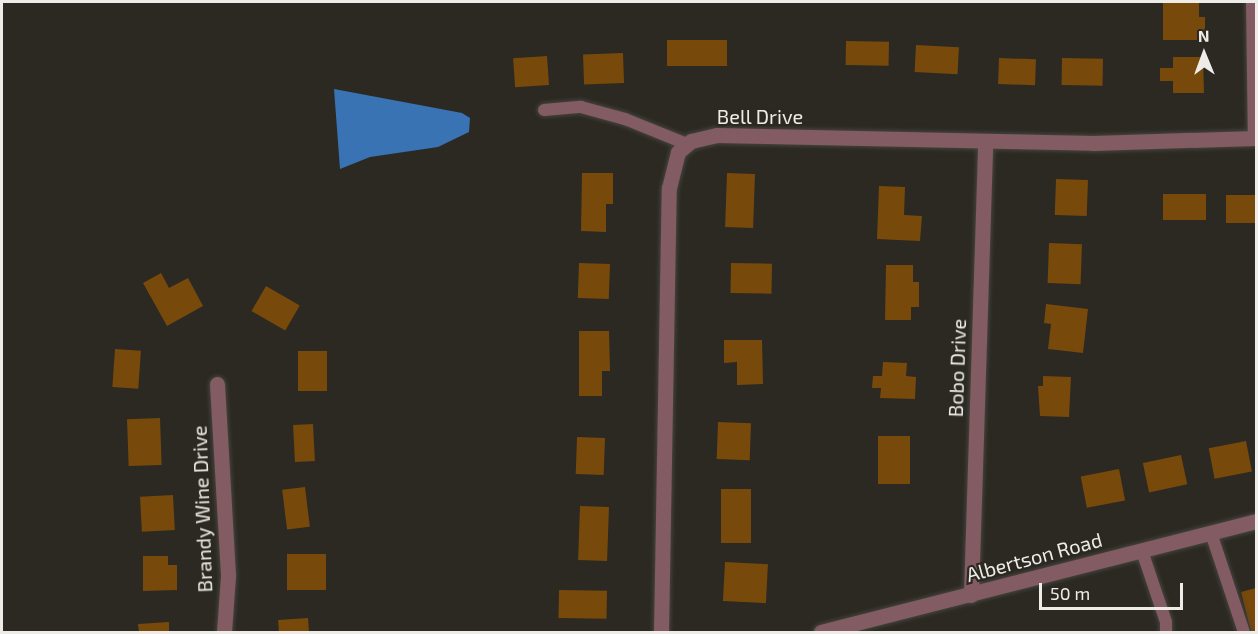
<!DOCTYPE html>
<style>
body{margin:0}
#map{position:relative;width:1258px;height:634px;overflow:hidden;background:#2b2922;font-family:"Exo 2",sans-serif}
div>[style]{position:absolute}
.water>*{inset:0;background:#3a73b4}
.building>*{inset:0;background:#77490b;transform-origin:0 0}
.roads{filter:drop-shadow(0 0 2px #46443e) drop-shadow(0 0 2px #46443e)}
.lane>*{height:12px;margin:-6px;padding:0 6px;transform-origin:6px;border-radius:6px;background:#835c63}
.street>*{height:15px;margin:-7.5px;padding:0 7.5px;transform-origin:7.5px;border-radius:7.5px;background:#835c63}
span{translate:-50% -50%;white-space:nowrap;text-align:center;line-height:1.15;-webkit-text-stroke:4.5px #2b2922;paint-order:stroke}
.street-label{font-size:20px;color:#eeece8}
.frame{position:absolute;inset:0;border:3px solid #eeece8;pointer-events:none}
.north{position:absolute;left:1174px;top:24px;width:60px;height:60px;-webkit-text-stroke:4px #2b2922;paint-order:stroke;rotate:359deg;font-size:16px;font-weight:700;line-height:24px;text-align:center;color:#eeece8}
.north::after{content:'';display:block;margin:auto;width:21px;height:27px;background:#eeece8;clip-path:polygon(50% 0,100% 100%,50% 72%,0 100%)}
.scale{position:absolute;left:1039px;top:583px;width:144px;height:27px;box-sizing:border-box;border:3px solid #eeece8;border-top:0;padding-left:8px;font-size:18px;line-height:21px;white-space:nowrap;color:#eeece8;-webkit-text-stroke:4px #2b2922;paint-order:stroke}
</style>
<div id="map">
<div class="water">
<i style="clip-path:polygon(334px 89px,462px 113px,470px 118px,469px 132px,438px 147px,370px 157px,340px 169px)"></i>
</div>
<div class="building">
<i style="clip-path:polygon(1163px 2px,1199px 3px,1199px 17px,1205px 17px,1205px 40px,1163px 40px)"></i>
<i style="left:667px;top:40px;width:60px;height:26px"></i>
<i style="left:846px;top:41px;width:43px;height:24px;rotate:1deg"></i>
<i style="left:916px;top:45px;width:43px;height:27px;rotate:3deg"></i>
<i style="left:623px;top:53px;width:30px;height:40px;rotate:88deg"></i>
<i style="left:547px;top:56px;width:29px;height:34px;rotate:86deg"></i>
<i style="clip-path:polygon(1173px 57px,1203px 57px,1204px 93px,1173px 93px,1173px 81px,1160px 81px,1160px 68px,1173px 68px)"></i>
<i style="left:999px;top:58px;width:37px;height:26px;rotate:2deg"></i>
<i style="left:1062px;top:58px;width:41px;height:27px;rotate:1deg"></i>
<i style="clip-path:polygon(582px 173px,613px 173px,613px 204px,606px 204px,606px 232px,581px 231px)"></i>
<i style="left:727px;top:173px;width:28px;height:54px;rotate:2deg"></i>
<i style="left:1056px;top:179px;width:32px;height:36px;rotate:2deg"></i>
<i style="clip-path:polygon(879px 186px,905px 187px,904px 215px,922px 216px,920px 241px,877px 239px)"></i>
<i style="left:1206px;top:194px;width:26px;height:43px;rotate:90deg"></i>
<i style="left:1226px;top:195px;width:30px;height:28px"></i>
<i style="left:1049px;top:243px;width:33px;height:40px;rotate:2deg"></i>
<i style="left:579px;top:263px;width:31px;height:35px;rotate:2deg"></i>
<i style="left:731px;top:263px;width:41px;height:30px;rotate:1deg"></i>
<i style="clip-path:polygon(886px 265px,913px 265px,913px 282px,919px 282px,919px 307px,911px 307px,911px 320px,885px 320px)"></i>
<i style="clip-path:polygon(161px 273px,169px 288px,188px 278px,203px 306px,167px 326px,143px 283px)"></i>
<i style="left:266px;top:286px;width:39px;height:29px;rotate:30deg"></i>
<i style="clip-path:polygon(1046px 304px,1088px 309px,1083px 353px,1048px 349px,1051px 324px,1044px 323px)"></i>
<i style="clip-path:polygon(579px 331px,609px 331px,610px 371px,602px 371px,602px 396px,579px 396px)"></i>
<i style="clip-path:polygon(724px 340px,762px 340px,763px 384px,737px 385px,737px 362px,724px 363px)"></i>
<i style="left:115px;top:349px;width:26px;height:38px;rotate:4deg"></i>
<i style="left:298px;top:351px;width:29px;height:40px"></i>
<i style="clip-path:polygon(883px 362px,907px 363px,906px 376px,916px 377px,915px 399px,880px 398px,881px 388px,872px 388px,873px 376px,882px 376px)"></i>
<i style="clip-path:polygon(1043px 376px,1071px 377px,1069px 417px,1040px 416px,1038px 386px,1043px 386px)"></i>
<i style="left:160px;top:418px;width:47px;height:33px;rotate:88deg"></i>
<i style="left:718px;top:422px;width:33px;height:37px;rotate:2deg"></i>
<i style="left:313px;top:424px;width:37px;height:20px;rotate:87deg"></i>
<i style="left:910px;top:436px;width:48px;height:32px;rotate:90deg"></i>
<i style="left:577px;top:437px;width:28px;height:37px;rotate:2deg"></i>
<i style="left:1246px;top:441px;width:31px;height:38px;rotate:79deg"></i>
<i style="left:1181px;top:455px;width:30px;height:39px;rotate:78deg"></i>
<i style="left:1119px;top:469px;width:32px;height:39px;rotate:79deg"></i>
<i style="left:305px;top:487px;width:40px;height:23px;rotate:83deg"></i>
<i style="left:721px;top:489px;width:30px;height:54px"></i>
<i style="left:173px;top:495px;width:35px;height:33px;rotate:87deg"></i>
<i style="left:580px;top:506px;width:29px;height:54px;rotate:2deg"></i>
<i style="left:287px;top:554px;width:39px;height:36px"></i>
<i style="clip-path:polygon(143px 556px,168px 556px,168px 565px,177px 565px,177px 590px,143px 591px)"></i>
<i style="left:725px;top:562px;width:43px;height:39px;rotate:3deg"></i>
<i style="clip-path:polygon(1256px 588px,1256px 632px,1251px 632px,1241px 592px)"></i>
<i style="left:559px;top:590px;width:48px;height:28px;rotate:1deg"></i>
<i style="left:308px;top:618px;width:14px;height:30px;rotate:86deg"></i>
<i style="clip-path:polygon(169px 622px,169px 632px,139px 632px,138px 624px)"></i>
</div>
<div class="roads">
<div class="lane">
<i style="left:544px;top:110px;width:37px;rotate:-5deg"></i>
<i style="left:581px;top:107px;width:46px;rotate:15.3deg"></i>
<i style="left:625px;top:119px;width:67px;rotate:22deg"></i>
<i style="left:1211px;top:533px;width:104px;rotate:71.6deg"></i>
<i style="left:1142px;top:551px;width:75px;rotate:71.3deg"></i>
<i style="left:1166px;top:622px;width:10px;rotate:90deg"></i>
</div>
<div class="street">
<i style="left:1253px;top:2px;width:136px;rotate:89.2deg"></i>
<i style="left:217px;top:384px;width:192px;rotate:86.7deg"></i>
<i style="left:228px;top:576px;width:56px;rotate:94.1deg"></i>
<i style="left:971px;top:595px;width:454px;rotate:-88.2deg"></i>
<i style="left:661px;top:632px;width:444px;rotate:-89deg"></i>
<i style="left:669px;top:188px;width:37px;rotate:-76deg"></i>
<i style="left:678px;top:152px;width:17px;rotate:-40deg"></i>
<i style="left:691px;top:141px;width:27px;rotate:-13deg"></i>
<i style="left:717px;top:135px;width:376px;rotate:1.2deg"></i>
<i style="left:1093px;top:143px;width:163px;rotate:-1.8deg"></i>
<i style="left:821px;top:632px;width:449px;rotate:-14.3deg"></i>
</div>
</div>
<div class="street-label">
<span style="left:760px;top:116px">Bell Drive</span>
<span style="left:957px;top:368px;rotate:-88deg">Bobo Drive</span>
<span style="left:202px;top:509px;rotate:-92deg">Brandy Wine Drive</span>
<span style="left:1034px;top:557px;rotate:-15deg">Albertson Road</span>
</div>
<div class="frame"></div>
<div class="north">N</div>
<div class="scale">50 m</div>
</div>
